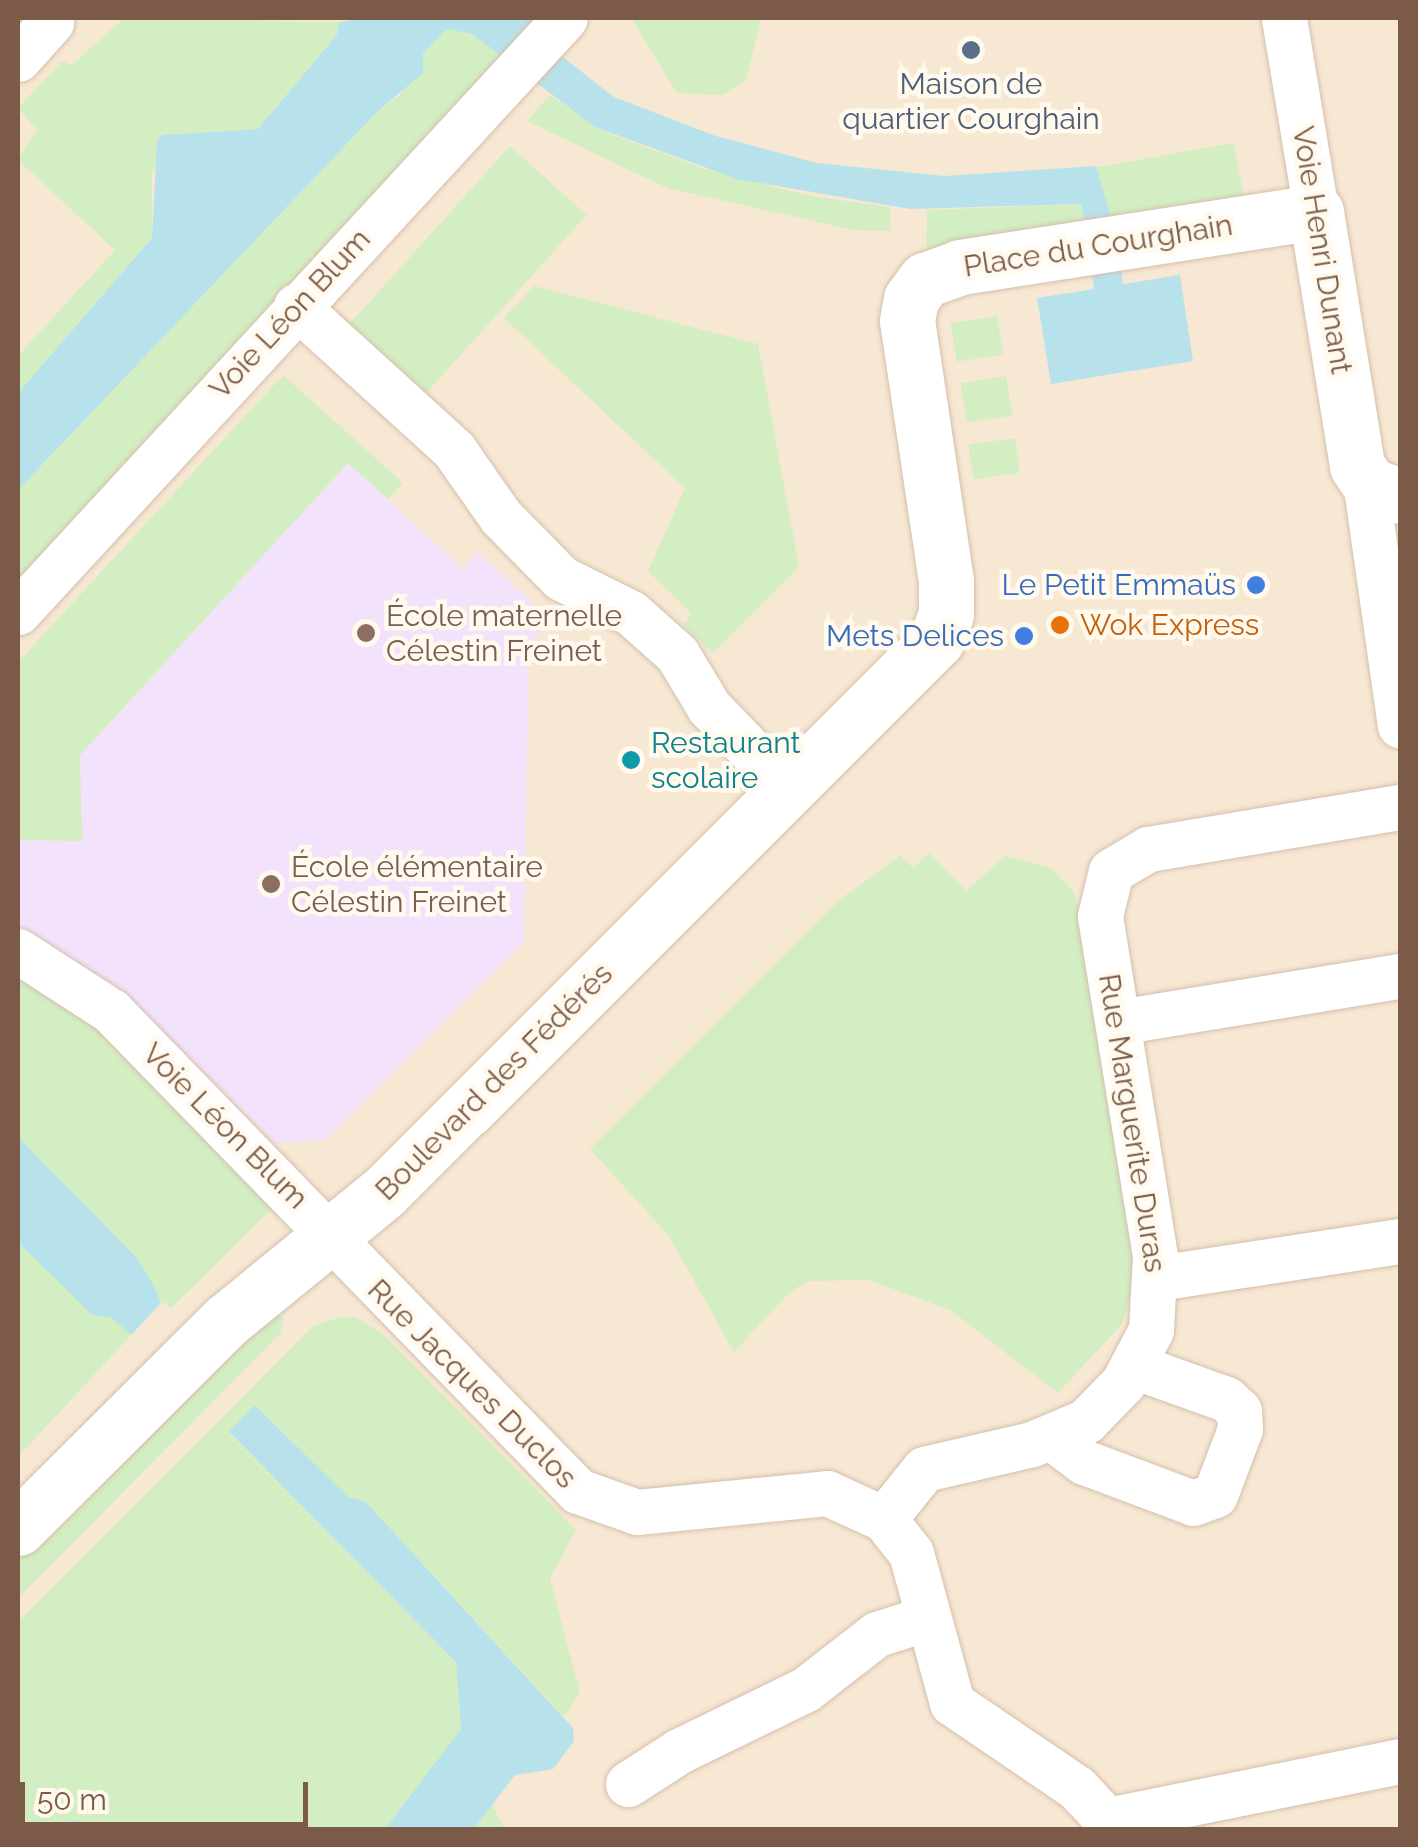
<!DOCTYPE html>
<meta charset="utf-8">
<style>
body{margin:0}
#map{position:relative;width:1418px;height:1847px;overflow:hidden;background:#fef6e6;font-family:Raleway,sans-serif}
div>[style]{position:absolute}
.residential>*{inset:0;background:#f7e8d3;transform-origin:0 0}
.education>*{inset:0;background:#f3e2fb}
.green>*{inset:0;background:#d3eec2;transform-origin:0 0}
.water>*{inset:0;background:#b8e2eb}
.roads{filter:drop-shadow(0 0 2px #d4bfad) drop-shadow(0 0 2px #d4bfad)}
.minor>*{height:45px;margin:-22.5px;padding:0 22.5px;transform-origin:22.5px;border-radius:22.5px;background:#fff}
.tertiary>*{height:55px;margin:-27.5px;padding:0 27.5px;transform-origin:27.5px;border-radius:27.5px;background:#fff}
.dots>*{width:28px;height:28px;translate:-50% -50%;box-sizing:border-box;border:5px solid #fff9ee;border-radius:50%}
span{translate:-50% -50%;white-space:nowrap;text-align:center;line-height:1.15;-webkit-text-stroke:9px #fff9ee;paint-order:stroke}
.service-label{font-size:30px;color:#4e5e75}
.street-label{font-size:30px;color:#7b5b47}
.shop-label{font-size:30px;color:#366cbe}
.right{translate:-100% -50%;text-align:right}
.education-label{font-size:30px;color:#785e54}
.left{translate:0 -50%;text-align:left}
.food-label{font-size:30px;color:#c56008}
.culture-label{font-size:30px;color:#0d838f}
.frame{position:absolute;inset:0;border:20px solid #7b5b47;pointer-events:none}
.scale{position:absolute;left:20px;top:1782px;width:288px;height:45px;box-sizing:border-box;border:5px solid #7b5b47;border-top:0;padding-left:12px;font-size:30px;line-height:35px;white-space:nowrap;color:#7b5b47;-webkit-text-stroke:8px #fff9ee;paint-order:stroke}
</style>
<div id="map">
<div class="residential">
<i style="left:18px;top:18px;width:1382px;height:1811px"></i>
</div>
<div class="education">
<i style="clip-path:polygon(348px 463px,463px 569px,478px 552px,552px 621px,529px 645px,524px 942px,325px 1140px,275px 1143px,121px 989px,18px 928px,18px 840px,82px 841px,80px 756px)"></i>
</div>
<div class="green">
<i style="clip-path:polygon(124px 18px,339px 22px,338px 35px,258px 129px,198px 133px,152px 171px,152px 238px,18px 393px,18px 356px,115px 250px,18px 160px,37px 130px,18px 108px,62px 61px,72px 65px)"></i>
<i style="clip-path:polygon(631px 18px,762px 18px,746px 80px,723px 95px,677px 93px)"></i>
<i style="clip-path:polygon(447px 29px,472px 34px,505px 59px,18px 592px,18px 490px,377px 112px,400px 95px,423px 53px)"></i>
<i style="clip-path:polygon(550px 95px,608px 133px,705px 169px,810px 196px,890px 207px,890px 231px,854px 230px,667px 188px,527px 121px)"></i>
<i style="left:1234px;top:143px;width:63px;height:140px;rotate:80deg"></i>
<i style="left:510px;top:146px;width:103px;height:244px;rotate:42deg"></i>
<i style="clip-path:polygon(1082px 204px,1086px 229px,926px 259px,927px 210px)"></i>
<i style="clip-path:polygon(534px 286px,758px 344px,799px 567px,713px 653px,683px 625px,692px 614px,648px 571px,685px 488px,504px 318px)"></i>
<i style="left:997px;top:316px;width:39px;height:47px;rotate:81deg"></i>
<i style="clip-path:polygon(283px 375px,403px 483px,388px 499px,348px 463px,80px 755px,82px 841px,18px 840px,18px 662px)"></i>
<i style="left:1006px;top:376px;width:40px;height:46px;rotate:81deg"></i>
<i style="left:1015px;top:438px;width:35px;height:47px;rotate:82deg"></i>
<i style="clip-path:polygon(930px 853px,966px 891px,1005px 856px,1051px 868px,1075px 893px,1137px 1274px,1122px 1324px,1058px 1393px,950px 1310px,869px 1280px,808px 1281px,790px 1292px,734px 1352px,669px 1236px,590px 1149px,838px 901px,901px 855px,913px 868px)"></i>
<i style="clip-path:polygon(18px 966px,71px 994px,281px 1200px,171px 1308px,153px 1295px,137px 1258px,18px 1137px)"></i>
<i style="clip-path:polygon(18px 1242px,92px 1315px,112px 1317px,131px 1335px,18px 1457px)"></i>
<i style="clip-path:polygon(273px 1311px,284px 1318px,280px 1334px,18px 1598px,18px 1554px)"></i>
<i style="clip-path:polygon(340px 1317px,355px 1317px,383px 1334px,576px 1530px,550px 1578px,580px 1693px,564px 1717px,365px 1501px,348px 1498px,255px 1405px,229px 1433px,456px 1662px,461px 1729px,385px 1829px,18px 1824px,18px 1622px,313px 1326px)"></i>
<i style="clip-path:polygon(492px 1805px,505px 1829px,474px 1830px)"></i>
</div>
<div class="water">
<i style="clip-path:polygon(368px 18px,547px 18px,532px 33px,614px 97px,716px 136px,817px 163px,944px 176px,1096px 166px,1114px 227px,1086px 229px,1081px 204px,910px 209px,737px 179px,595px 127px,472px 34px,447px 29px,423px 53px,423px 73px,377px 112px,18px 490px,18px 393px,152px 238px,157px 141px,163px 135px,258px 129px,337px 35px,339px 22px)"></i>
<i style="clip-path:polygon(1120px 257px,1123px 284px,1180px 275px,1193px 361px,1051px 384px,1037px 298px,1094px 289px,1090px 262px)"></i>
<i style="clip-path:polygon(18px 1137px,137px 1258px,154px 1286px,161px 1303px,131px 1335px,112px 1318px,92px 1315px,18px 1242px)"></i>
<i style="clip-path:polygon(255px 1405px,348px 1497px,365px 1501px,573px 1728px,574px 1741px,553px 1769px,515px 1775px,474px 1829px,385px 1829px,461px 1729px,456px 1662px,229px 1432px)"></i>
<i style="clip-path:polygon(77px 1821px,115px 1829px,18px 1829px,18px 1824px)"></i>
</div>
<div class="roads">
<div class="minor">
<i style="left:1284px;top:18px;width:197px;rotate:80.6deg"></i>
<i style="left:18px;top:59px;width:50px;rotate:-48.3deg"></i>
<i style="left:51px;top:22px;width:7px;rotate:-146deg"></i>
<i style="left:296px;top:306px;width:214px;rotate:42.3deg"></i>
<i style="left:454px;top:450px;width:82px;rotate:55deg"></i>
<i style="left:501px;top:517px;width:86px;rotate:45.5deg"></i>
<i style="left:561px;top:578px;width:78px;rotate:26.6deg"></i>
<i style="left:631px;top:613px;width:62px;rotate:41.7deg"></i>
<i style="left:677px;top:654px;width:62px;rotate:58.9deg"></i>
<i style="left:709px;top:707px;width:114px;rotate:46.1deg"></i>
<i style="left:1365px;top:480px;width:248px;rotate:81.9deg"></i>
<i style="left:18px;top:612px;width:807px;rotate:-47.36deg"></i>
<i style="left:18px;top:951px;width:111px;rotate:32.8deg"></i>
<i style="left:111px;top:1011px;width:670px;rotate:45.79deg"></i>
<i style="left:578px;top:1491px;width:63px;rotate:19.6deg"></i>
<i style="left:637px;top:1512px;width:191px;rotate:-5.7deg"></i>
<i style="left:827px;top:1493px;width:63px;rotate:24.5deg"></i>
<i style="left:884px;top:1519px;width:43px;rotate:51.5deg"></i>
<i style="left:911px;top:1553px;width:156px;rotate:74.7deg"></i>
<i style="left:952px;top:1703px;width:151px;rotate:34.2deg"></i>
<i style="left:1077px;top:1788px;width:44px;rotate:46.8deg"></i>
<i style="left:1118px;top:1022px;width:286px;rotate:-9.3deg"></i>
<i style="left:1157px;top:1278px;width:246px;rotate:-8.7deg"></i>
<i style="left:1051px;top:1437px;width:41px;rotate:37.1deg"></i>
<i style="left:1084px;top:1462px;width:116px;rotate:20.6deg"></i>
<i style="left:1193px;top:1503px;width:23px;rotate:-20deg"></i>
<i style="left:1215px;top:1495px;width:71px;rotate:-69.3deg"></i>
<i style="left:1240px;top:1429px;width:18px;rotate:-93deg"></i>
<i style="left:1239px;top:1411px;width:18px;rotate:-137deg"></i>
<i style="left:1226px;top:1399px;width:98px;rotate:-160.3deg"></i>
<i style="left:884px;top:1519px;width:64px;rotate:-51.3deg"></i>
<i style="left:924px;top:1469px;width:111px;rotate:-13deg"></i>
<i style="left:1032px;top:1444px;width:59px;rotate:-23.1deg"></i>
<i style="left:1086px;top:1421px;width:53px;rotate:-45.8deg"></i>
<i style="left:1123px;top:1383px;width:60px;rotate:-62.2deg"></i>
<i style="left:1151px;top:1330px;width:74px;rotate:-86.9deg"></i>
<i style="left:1155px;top:1256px;width:344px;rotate:-99.2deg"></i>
<i style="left:1100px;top:916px;width:46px;rotate:-76.3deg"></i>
<i style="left:1111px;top:871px;width:43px;rotate:-30.7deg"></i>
<i style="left:1148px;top:849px;width:255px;rotate:-9.5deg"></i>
<i style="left:628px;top:1784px;width:61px;rotate:-32.9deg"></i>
<i style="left:679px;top:1751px;width:141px;rotate:-26deg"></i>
<i style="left:806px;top:1689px;width:90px;rotate:-37.8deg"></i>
<i style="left:877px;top:1634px;width:52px;rotate:-17.7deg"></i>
<i style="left:1107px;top:1820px;width:299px;rotate:-11.4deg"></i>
</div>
<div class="tertiary">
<i style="left:18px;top:1528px;width:295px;rotate:-44.9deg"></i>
<i style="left:227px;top:1320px;width:203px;rotate:-39.2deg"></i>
<i style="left:384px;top:1192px;width:780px;rotate:-44.95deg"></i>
<i style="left:936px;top:641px;width:29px;rotate:-70deg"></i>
<i style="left:946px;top:614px;width:33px;rotate:-90deg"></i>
<i style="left:946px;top:581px;width:263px;rotate:-98.5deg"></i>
<i style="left:907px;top:321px;width:22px;rotate:-80deg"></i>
<i style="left:911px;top:299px;width:24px;rotate:-54deg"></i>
<i style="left:925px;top:280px;width:37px;rotate:-20deg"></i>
<i style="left:960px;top:267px;width:360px;rotate:-8.8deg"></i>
<i style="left:1316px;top:212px;width:257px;rotate:80.8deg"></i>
<i style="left:1357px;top:466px;width:23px;rotate:56deg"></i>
<i style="left:1370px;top:485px;width:32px;rotate:20deg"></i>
</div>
</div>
<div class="dots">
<i style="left:971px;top:50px;background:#5c6f8a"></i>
<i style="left:1256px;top:585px;background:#3f7fe0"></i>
<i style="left:1060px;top:625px;background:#e8710a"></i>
<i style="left:366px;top:633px;background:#8d6e63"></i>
<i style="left:1024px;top:636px;background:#3f7fe0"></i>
<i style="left:631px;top:760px;background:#0f9aa8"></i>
<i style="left:271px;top:884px;background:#8d6e63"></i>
</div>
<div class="service-label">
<span style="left:971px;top:101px">Maison de<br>quartier Courghain</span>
</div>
<div class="street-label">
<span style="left:1098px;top:246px;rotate:-9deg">Place du Courghain</span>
<span style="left:1322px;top:250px;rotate:81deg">Voie Henri Dunant</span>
<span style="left:290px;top:314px;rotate:-47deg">Voie Léon Blum</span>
<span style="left:494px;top:1082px;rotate:-45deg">Boulevard des Fédérés</span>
<span style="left:1132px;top:1123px;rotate:81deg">Rue Marguerite Duras</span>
<span style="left:225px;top:1126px;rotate:45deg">Voie Léon Blum</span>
<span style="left:472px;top:1384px;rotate:45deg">Rue Jacques Duclos</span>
</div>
<div class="shop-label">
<span class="right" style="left:1236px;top:585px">Le Petit Emmaüs</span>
<span class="right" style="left:1004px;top:636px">Mets Delices</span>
</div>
<div class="education-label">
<span class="left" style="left:386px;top:633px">École maternelle<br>Célestin Freinet</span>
<span class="left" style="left:291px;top:884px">École élémentaire<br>Célestin Freinet</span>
</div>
<div class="food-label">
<span class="left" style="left:1080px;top:625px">Wok Express</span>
</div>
<div class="culture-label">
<span class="left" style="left:651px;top:760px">Restaurant<br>scolaire</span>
</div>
<div class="frame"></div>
<div class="scale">50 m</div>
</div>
